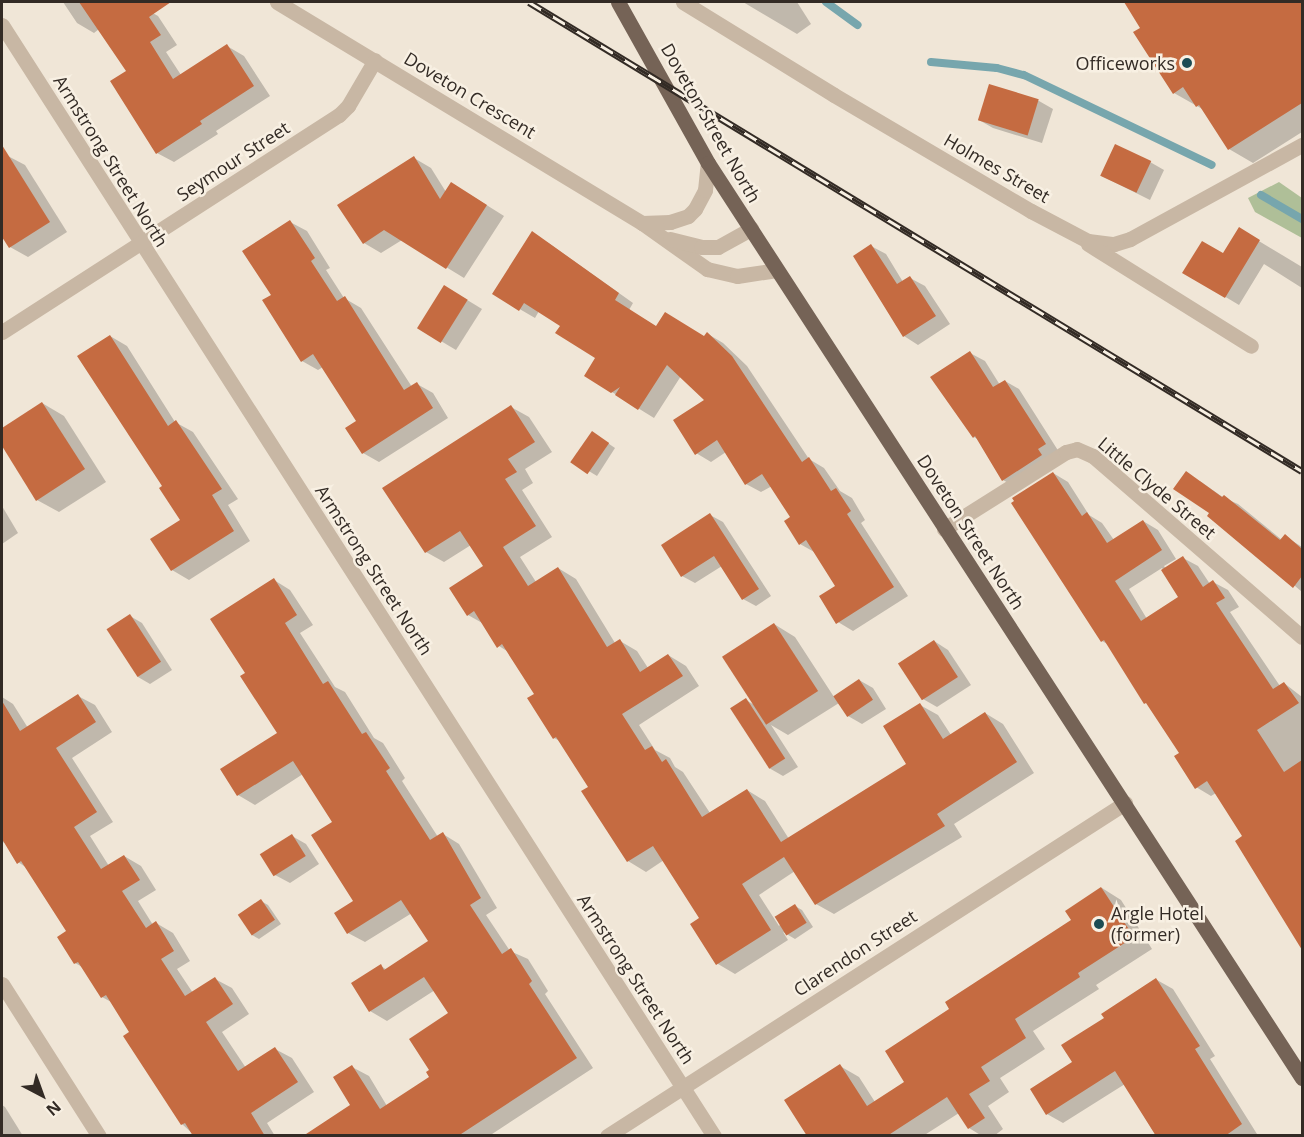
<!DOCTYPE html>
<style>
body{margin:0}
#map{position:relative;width:1304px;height:1137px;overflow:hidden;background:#f0e6d7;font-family:"Open Sans",sans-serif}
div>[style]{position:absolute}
.green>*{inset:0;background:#afbf98}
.shadow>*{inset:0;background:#0003}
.stream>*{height:8px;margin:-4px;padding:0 4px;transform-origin:4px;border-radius:4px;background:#77a6ad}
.building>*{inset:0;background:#c56b41;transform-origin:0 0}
.minor>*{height:15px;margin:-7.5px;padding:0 7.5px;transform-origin:7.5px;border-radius:7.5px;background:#c8b7a4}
.major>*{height:15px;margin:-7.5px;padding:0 7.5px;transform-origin:7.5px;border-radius:7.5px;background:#756356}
.rail>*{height:7px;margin-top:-3.5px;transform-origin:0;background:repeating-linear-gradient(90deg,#f8f0e3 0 14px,#332b25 0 28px);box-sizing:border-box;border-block:2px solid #332b25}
.dots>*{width:16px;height:16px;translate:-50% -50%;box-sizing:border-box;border:3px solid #f8f0e3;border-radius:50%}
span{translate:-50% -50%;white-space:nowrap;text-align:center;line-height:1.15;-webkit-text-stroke:5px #f8f0e3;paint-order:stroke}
.poi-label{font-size:18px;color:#332b25}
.right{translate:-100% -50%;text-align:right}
.left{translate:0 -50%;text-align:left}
.street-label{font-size:18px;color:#332b25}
.frame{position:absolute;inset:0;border:3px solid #332b25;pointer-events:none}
.north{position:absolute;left:12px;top:1065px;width:60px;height:60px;-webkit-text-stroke:4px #f8f0e3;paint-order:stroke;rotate:139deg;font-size:16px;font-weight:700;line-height:24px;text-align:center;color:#332b25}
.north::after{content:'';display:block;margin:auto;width:21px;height:27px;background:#332b25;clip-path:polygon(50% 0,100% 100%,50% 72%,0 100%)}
</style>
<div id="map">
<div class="green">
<i style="clip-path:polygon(1279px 182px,1302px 198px,1302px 238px,1255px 212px,1248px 198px)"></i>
</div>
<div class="shadow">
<i style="clip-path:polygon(63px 2px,137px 4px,158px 16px,177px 45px,166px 52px,181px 75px,227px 46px,244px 56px,270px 96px,216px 131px,218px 134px,174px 162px,157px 153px,128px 71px,99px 29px,94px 33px,77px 23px)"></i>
<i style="clip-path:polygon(743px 2px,797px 2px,811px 24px,797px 34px)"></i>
<i style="clip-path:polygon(1125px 2px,1302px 2px,1302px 132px,1253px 163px,1229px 149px,1204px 110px,1174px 93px,1142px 28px)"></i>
<i style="clip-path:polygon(990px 86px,1039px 101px,1053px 109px,1042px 143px,993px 128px,979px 120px)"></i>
<i style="clip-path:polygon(6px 155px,25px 165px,67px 232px,28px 257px,10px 247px,2px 234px,2px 158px)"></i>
<i style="clip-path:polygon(414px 158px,431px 168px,446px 192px,469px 194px,504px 216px,464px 278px,402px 240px,381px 253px,364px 243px)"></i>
<i style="clip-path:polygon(1150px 162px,1164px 170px,1150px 200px,1102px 176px)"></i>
<i style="clip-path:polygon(290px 222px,307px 231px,330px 268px,326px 270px,344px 298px,361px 308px,412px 387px,417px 384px,433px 393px,448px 418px,379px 462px,363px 453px,358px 422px,323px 367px,318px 370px,302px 361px,273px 295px)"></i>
<i style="clip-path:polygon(1239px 229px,1302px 267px,1302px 288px,1264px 264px,1239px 305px,1184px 272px,1223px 255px)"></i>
<i style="clip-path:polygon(547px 242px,633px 303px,629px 310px,657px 327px,705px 337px,708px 334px,723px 343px,747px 366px,809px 459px,824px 468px,840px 491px,852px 498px,865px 520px,861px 523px,908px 596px,853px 631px,838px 622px,837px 586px,816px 553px,800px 544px,792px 518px,772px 486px,761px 492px,746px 484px,726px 452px,711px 462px,696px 453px,707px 400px,681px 376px,654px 418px,586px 376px,598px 358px,562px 326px,539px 311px,535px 318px,494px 294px)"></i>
<i style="clip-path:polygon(871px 246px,886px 254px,903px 282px,910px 278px,925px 286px,950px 324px,918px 345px,904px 336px)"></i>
<i style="clip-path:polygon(459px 295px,482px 309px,456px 350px,419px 328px)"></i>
<i style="clip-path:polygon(110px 336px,127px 346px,175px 422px,193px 432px,238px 499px,228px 505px,250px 541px,189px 580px,172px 570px,182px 520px,164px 487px)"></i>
<i style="clip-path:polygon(970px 353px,985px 361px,1000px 385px,1005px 381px,1019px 389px,1059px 452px,1017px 488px,1003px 480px,979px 440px,974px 437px)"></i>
<i style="clip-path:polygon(42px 403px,64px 416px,106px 482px,59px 512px,37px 500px,2px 444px,2px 430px)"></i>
<i style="clip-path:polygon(511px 407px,529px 417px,552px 452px,525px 469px,533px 483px,522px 490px,552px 537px,520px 557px,536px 582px,558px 568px,576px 579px,615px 643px,620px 641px,637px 651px,648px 668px,668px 655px,686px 666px,699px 686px,639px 725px,655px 750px,670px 758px,675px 767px,683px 772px,710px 813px,747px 790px,765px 801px,789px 839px,908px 765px,920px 705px,938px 715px,951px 735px,985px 713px,1003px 724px,1034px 773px,954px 824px,962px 837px,834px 914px,816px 904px,795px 871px,759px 895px,779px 926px,795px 906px,802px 910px,813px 927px,795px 939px,783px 932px,788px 940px,735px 974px,718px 964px,701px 918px,664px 860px,646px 872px,628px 861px,590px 787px,562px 742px,554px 738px,536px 694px,510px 653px,499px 646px,484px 624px,468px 615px,485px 566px,471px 545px,444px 562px,426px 552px)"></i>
<i style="clip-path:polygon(599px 437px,615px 448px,597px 476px,574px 462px)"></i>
<i style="clip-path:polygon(evenodd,1053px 473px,1068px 482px,1089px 515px,1102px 523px,1114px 540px,1143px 521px,1158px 530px,1176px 559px,1164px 566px,1166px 569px,1183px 558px,1198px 566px,1210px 584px,1213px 582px,1228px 590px,1239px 607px,1230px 612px,1280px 686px,1284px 683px,1302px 697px,1302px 939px,1295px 934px,1244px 836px,1216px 793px,1211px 796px,1196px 787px,1181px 754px,1109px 645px,1102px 641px,1053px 473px,1162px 568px,1180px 598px,1147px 619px,1129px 589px,1162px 568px)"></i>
<i style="clip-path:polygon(1200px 481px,1224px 498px,1238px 504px,1282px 540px,1285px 536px,1302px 547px,1302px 592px,1211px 513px)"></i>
<i style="clip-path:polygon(2px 506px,18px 533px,2px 544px)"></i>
<i style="clip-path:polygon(710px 515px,723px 522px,771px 596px,756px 606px,743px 599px,722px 566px,695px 583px,682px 576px)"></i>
<i style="clip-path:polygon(274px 580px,290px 590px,313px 625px,300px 633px,335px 687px,345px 692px,374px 738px,383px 743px,405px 778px,402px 781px,438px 837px,443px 834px,459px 844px,497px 908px,486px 915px,510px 951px,528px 959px,548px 991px,545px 994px,593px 1068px,489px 1136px,312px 1136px,352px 1105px,352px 1067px,369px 1076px,387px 1106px,431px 1078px,450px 1014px,435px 990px,387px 1021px,370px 1011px,381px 966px,387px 970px,431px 942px,412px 913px,365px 942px,348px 933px,355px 902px,334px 822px,303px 774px,255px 805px,238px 795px,279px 733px,247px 673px)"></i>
<i style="clip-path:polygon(130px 616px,142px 623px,172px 670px,150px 684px,138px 677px)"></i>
<i style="clip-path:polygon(774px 624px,795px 637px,834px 697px,859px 680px,873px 688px,886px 709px,862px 724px,848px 716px,839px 703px,788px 735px,771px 725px,798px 767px,783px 776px,769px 768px,746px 700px,756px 706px)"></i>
<i style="clip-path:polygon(934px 641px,948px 650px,971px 685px,937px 707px,923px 699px)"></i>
<i style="clip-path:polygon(78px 696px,95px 705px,112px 732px,72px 758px,113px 822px,90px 836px,109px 866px,124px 856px,141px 866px,156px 890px,138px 901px,153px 925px,156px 923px,173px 933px,190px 961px,177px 969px,193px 993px,215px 979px,232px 988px,249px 1014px,222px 1032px,246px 1068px,275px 1049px,292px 1058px,314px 1092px,267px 1123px,275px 1136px,195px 1136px,182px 1124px,113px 1003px,102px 997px,84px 968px,75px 963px,68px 931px,27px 868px,18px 862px,5px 843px,2px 842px,2px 697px,13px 704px,28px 728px)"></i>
<i style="clip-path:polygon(292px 836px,306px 844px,319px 864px,290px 883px,275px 875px)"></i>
<i style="clip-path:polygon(1102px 888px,1121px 900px,1152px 949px,1096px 985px,1099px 989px,1033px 1031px,1045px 1049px,1000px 1078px,1009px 1092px,988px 1106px,1003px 1129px,994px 1136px,982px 1136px,969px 1128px,959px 1113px,923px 1136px,809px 1136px,840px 1066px,859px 1077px,875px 1102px,906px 1082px,951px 1010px,1073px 921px)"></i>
<i style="clip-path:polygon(261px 901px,268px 905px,281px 924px,259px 939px,252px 935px)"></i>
<i style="clip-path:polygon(1157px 980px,1173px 989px,1215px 1056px,1210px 1059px,1257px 1134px,1255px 1136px,1156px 1136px,1125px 1084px,1063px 1123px,1047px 1114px,1074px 1063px,1106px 1019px)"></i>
<i style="clip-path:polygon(2px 1105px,5px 1107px,23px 1136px,2px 1136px)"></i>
</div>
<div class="stream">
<i style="left:826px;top:2px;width:39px;rotate:36deg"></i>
<i style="left:931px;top:62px;width:66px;rotate:5.2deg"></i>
<i style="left:997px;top:68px;width:28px;rotate:15deg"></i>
<i style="left:1024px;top:75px;width:208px;rotate:25.6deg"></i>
<i style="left:1261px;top:195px;width:48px;rotate:30.3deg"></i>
</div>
<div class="building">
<i style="clip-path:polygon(79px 2px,171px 2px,149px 17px,161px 35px,150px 42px,173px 79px,227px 44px,254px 86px,200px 121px,202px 124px,156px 154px,110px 81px,126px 71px)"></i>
<i style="clip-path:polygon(1124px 2px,1302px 2px,1302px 103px,1228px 150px,1199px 105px,1196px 107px,1183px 87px,1173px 94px,1133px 32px,1140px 28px)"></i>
<i style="left:989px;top:84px;width:52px;height:38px;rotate:17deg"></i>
<i style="left:1115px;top:144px;width:40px;height:35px;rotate:25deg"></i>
<i style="clip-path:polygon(2px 145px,50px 222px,9px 248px,2px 237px)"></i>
<i style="clip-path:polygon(414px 156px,440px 199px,451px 182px,487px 205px,446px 269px,384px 230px,363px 244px,337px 205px)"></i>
<i style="clip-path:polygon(290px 220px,315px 258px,311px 261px,337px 301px,345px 296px,404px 390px,417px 382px,433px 408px,362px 454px,345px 428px,356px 421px,313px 354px,301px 362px,262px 300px,271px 295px,242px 251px)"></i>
<i style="clip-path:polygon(1239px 227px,1260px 240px,1225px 298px,1182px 273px,1202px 241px,1223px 253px)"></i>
<i style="clip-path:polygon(532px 231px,619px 293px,615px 300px,656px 326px,665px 312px,704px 336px,707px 332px,732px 356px,802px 462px,809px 457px,831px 491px,836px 488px,851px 511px,847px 514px,894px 587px,836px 624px,819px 596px,835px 586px,806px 540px,799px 545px,784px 521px,790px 517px,762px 474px,745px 485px,717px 440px,695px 455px,673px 420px,704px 400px,667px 365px,638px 410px,615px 395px,620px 387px,611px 393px,584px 376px,595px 358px,555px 333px,560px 326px,524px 303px,519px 311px,492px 294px)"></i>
<i style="clip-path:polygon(871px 244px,897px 284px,910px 276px,936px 316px,903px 337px,853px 256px)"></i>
<i style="left:444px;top:285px;width:28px;height:51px;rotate:32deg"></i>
<i style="clip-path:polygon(110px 335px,168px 426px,176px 420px,222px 489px,212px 495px,234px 531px,171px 571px,150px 539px,180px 520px,159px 488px,162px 486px,77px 356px)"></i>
<i style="clip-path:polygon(970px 351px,993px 387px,1005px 380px,1046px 444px,1038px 449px,1042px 455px,1002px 481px,975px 436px,973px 438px,930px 377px)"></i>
<i style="clip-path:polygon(42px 402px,85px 469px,36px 501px,2px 446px,2px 428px)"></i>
<i style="clip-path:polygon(511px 405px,535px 442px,508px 459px,517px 472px,505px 479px,536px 526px,503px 547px,528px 586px,558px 567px,607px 647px,620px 639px,640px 672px,668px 654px,683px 676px,622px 714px,645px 750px,652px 746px,662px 762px,666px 759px,702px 817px,747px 789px,781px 842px,906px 764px,883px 726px,920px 703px,943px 739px,985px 712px,1017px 762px,937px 814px,945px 826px,815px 905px,784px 857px,742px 884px,771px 930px,716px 965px,690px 924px,699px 918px,653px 846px,627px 862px,581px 791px,588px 787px,556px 737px,553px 739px,527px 698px,534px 694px,502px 644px,497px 648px,474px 611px,467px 616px,449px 588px,483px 566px,460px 531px,425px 553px,382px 488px)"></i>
<i style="left:592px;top:431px;width:21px;height:38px;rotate:35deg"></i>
<i style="clip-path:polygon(1186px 471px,1222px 497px,1224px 495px,1280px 540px,1285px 534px,1302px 549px,1302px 576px,1293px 588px,1207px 516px,1209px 513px,1173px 489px)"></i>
<i style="clip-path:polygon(1053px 472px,1082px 516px,1087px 512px,1107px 543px,1143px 520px,1162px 550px,1115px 581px,1141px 621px,1178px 597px,1161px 570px,1183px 556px,1203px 587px,1213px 580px,1225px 598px,1216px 603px,1273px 689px,1284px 682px,1299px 703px,1257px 730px,1284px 772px,1302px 760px,1302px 950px,1235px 841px,1242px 836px,1207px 781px,1195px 789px,1174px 756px,1179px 753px,1146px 703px,1144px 704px,1104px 640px,1101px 642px,1011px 503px,1014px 501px,1012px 498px)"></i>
<i style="clip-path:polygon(710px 513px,759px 589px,742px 600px,714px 556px,681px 577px,661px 545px)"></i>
<i style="clip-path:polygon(274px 578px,297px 615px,285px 623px,323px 684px,328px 681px,362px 734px,366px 732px,390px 768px,386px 771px,430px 840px,443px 832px,481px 898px,470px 905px,502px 954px,511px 948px,532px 981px,529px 984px,577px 1058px,458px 1136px,303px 1136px,350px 1105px,333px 1077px,352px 1065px,380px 1109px,429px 1077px,426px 1072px,429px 1070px,409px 1039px,448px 1013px,424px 977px,369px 1012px,351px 983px,381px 964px,384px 970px,428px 941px,401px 900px,347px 934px,334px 913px,353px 901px,311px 835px,332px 822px,293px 761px,237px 796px,220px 769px,277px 733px,240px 676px,245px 673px,210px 619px)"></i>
<i style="left:130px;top:614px;width:57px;height:28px;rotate:57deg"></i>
<i style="left:774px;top:623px;width:81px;height:62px;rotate:57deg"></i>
<i style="left:934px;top:640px;width:44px;height:43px;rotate:57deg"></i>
<i style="left:859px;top:679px;width:25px;height:31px;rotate:56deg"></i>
<i style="clip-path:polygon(78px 694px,96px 722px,56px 748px,97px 812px,74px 827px,101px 869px,124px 855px,140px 880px,122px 891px,146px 928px,156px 921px,174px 951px,161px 959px,185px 996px,215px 977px,233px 1004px,206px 1022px,238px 1071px,275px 1047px,298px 1082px,251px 1113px,265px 1136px,193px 1136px,185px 1123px,181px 1125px,123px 1036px,129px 1032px,106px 995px,101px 998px,78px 962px,74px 964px,57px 937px,66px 931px,21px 861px,17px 864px,2px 839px,2px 701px,20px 731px)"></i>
<i style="left:746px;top:698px;width:72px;height:19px;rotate:57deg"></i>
<i style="left:292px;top:834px;width:26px;height:38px;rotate:58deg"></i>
<i style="clip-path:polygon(1101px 887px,1134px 937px,1078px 973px,1080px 977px,1015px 1019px,1026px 1038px,981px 1067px,990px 1081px,969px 1094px,985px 1118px,968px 1129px,947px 1097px,887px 1136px,807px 1136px,784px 1100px,840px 1064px,867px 1106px,904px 1082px,885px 1051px,949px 1009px,945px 1002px,1071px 920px,1065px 911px)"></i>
<i style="left:261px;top:899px;width:25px;height:28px;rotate:56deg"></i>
<i style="left:795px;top:904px;width:22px;height:24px;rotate:58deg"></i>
<i style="clip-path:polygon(1156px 978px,1200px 1046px,1195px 1049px,1242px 1124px,1225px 1136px,1156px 1136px,1115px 1071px,1046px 1115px,1030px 1089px,1072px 1062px,1061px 1045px,1104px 1018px,1101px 1014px)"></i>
</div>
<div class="minor">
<i style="left:277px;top:2px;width:427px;rotate:31.2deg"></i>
<i style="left:642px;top:223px;width:80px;rotate:35.3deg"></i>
<i style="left:707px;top:269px;width:31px;rotate:13deg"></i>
<i style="left:737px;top:276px;width:40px;rotate:-8.5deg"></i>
<i style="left:683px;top:2px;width:177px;rotate:31.6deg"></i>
<i style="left:834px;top:95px;width:229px;rotate:30.5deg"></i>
<i style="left:1031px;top:211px;width:64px;rotate:27.8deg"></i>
<i style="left:1088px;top:241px;width:26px;rotate:7deg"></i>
<i style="left:1114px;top:244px;width:17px;rotate:-17deg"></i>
<i style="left:1130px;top:239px;width:196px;rotate:-28.7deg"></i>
<i style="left:2px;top:25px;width:1320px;rotate:57.35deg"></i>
<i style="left:642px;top:223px;width:28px;rotate:-2deg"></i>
<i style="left:670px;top:222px;width:19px;rotate:-18deg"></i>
<i style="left:688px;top:216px;width:10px;rotate:-45deg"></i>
<i style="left:695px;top:209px;width:21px;rotate:-62deg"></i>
<i style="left:705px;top:190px;width:27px;rotate:-84deg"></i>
<i style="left:670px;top:239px;width:32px;rotate:14deg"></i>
<i style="left:701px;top:247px;width:17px"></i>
<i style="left:718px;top:247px;width:38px;rotate:-29deg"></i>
<i style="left:1088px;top:244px;width:192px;rotate:32deg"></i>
<i style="left:2px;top:332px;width:401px;rotate:-32.8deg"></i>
<i style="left:339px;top:115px;width:13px;rotate:-45deg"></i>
<i style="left:348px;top:106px;width:53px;rotate:-59.6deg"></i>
<i style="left:944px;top:529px;width:144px;rotate:-32.3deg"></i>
<i style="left:1066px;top:452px;width:11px;rotate:-15deg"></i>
<i style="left:1077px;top:449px;width:17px;rotate:24deg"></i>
<i style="left:1093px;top:456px;width:276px;rotate:40.9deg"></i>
<i style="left:2px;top:984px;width:180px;rotate:57.5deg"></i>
<i style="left:607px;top:1136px;width:616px;rotate:-32.74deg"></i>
</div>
<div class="major">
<i style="left:618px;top:2px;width:184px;rotate:60.8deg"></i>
<i style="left:708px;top:163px;width:1091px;rotate:57.01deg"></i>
</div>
<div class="rail">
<i style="left:529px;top:2px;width:904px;rotate:31.25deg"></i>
</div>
<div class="dots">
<i style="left:1187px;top:63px;background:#1c4c54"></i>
<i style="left:1099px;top:924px;background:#1c4c54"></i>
</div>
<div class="poi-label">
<span class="right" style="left:1175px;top:63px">Officeworks</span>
<span class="left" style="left:1111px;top:924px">Argle Hotel<br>(former)</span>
</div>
<div class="street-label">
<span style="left:470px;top:95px;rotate:31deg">Doveton Crescent</span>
<span style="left:711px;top:123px;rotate:60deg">Doveton Street North</span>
<span style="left:111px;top:161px;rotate:58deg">Armstrong Street North</span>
<span style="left:233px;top:161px;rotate:-33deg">Seymour Street</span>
<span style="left:997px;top:168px;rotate:30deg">Holmes Street</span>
<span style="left:1157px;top:488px;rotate:40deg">Little Clyde Street</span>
<span style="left:971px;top:532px;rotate:57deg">Doveton Street North</span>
<span style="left:374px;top:570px;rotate:57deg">Armstrong Street North</span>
<span style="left:855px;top:953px;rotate:-33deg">Clarendon Street</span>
<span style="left:636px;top:979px;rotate:57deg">Armstrong Street North</span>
</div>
<div class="frame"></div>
<div class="north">N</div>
</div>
